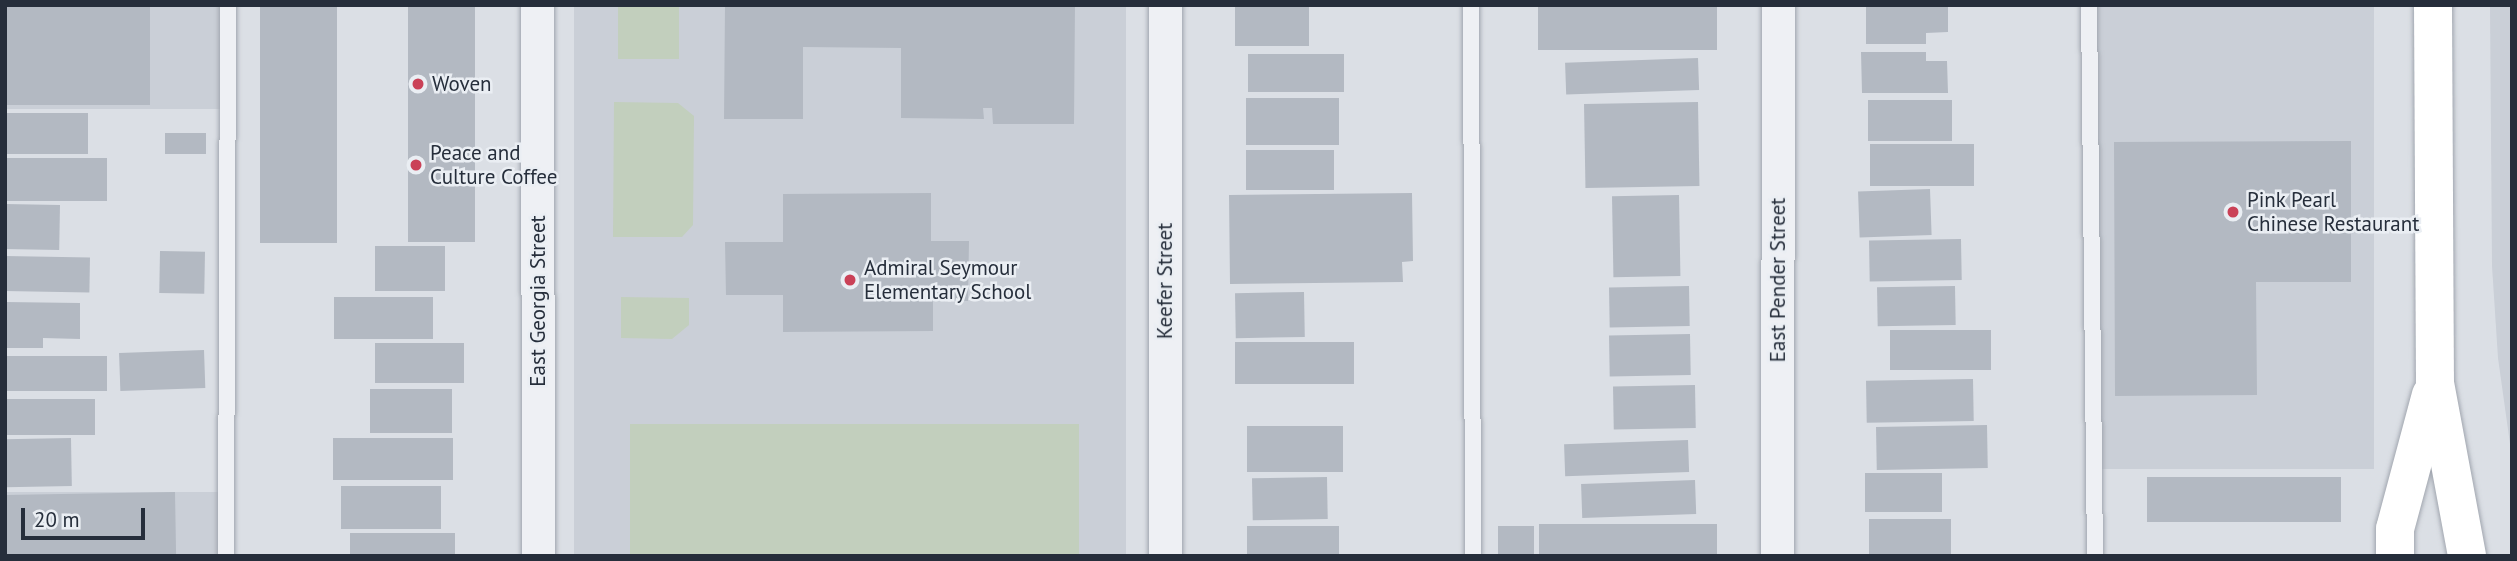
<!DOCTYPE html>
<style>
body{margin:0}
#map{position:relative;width:2517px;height:561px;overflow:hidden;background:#dbdfe5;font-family:"PT Sans",sans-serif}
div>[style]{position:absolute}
.built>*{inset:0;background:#cacfd7;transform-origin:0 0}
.green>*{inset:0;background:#c2cfbd;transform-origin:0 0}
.building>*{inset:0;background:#b3b9c2;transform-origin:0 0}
.roads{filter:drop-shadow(0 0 2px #a1a6af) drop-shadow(0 0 2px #a1a6af)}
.service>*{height:16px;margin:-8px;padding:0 8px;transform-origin:8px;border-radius:8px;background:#eef0f4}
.minor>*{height:33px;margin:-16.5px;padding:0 16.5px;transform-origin:16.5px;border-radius:16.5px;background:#eef0f4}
.primary>*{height:38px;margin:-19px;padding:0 19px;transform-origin:19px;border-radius:19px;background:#fff}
.dots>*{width:19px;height:19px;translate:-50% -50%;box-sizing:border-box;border:4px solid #eaeef3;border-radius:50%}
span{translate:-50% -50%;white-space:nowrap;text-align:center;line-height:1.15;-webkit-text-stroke:5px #eaeef3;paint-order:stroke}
.poi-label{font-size:21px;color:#262e3b}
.left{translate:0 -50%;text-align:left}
.street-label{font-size:21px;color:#262e3b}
.frame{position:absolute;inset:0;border:7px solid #262e3b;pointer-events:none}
.scale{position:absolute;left:21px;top:508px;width:124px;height:32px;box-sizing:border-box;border:4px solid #262e3b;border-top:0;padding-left:9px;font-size:21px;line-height:24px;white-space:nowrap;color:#262e3b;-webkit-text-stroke:5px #eaeef3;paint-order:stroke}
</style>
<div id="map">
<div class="built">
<i style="left:5px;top:5px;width:223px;height:104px"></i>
<i style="left:574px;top:5px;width:552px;height:551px"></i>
<i style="left:2089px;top:5px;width:285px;height:464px"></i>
<i style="clip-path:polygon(2490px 5px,2512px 5px,2512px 458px,2498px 358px,2492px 266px)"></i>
<i style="left:5px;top:492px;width:221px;height:64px"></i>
</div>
<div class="green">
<i style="left:618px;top:5px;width:61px;height:54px"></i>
<i style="clip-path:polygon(614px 102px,678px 103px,694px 116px,693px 225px,682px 237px,613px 237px)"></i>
<i style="clip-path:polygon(621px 297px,689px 298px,689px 325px,672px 339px,621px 338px)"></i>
<i style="left:1079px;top:424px;width:130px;height:449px;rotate:90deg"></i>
</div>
<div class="building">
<i style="left:5px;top:5px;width:145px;height:100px"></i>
<i style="left:260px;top:5px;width:77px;height:238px"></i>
<i style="left:408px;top:5px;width:67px;height:237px"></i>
<i style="clip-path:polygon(725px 5px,1075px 5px,1074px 124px,993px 124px,992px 108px,983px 108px,984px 119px,901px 118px,901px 48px,803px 47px,803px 119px,724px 119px)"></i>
<i style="left:1538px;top:5px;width:179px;height:45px"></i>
<i style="clip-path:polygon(1866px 5px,1948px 5px,1948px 32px,1926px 33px,1926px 44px,1866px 44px)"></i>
<i style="left:1235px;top:7px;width:74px;height:39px"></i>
<i style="clip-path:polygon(1861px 52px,1926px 52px,1926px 61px,1947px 61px,1948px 93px,1862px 93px)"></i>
<i style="left:1248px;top:54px;width:96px;height:38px"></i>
<i style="left:1698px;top:58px;width:32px;height:133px;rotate:88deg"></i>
<i style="left:1339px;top:98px;width:47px;height:93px;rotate:90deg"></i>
<i style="left:1952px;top:100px;width:41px;height:84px;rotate:90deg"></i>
<i style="left:1698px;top:102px;width:84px;height:114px;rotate:89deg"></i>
<i style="left:5px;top:113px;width:83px;height:41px"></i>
<i style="left:206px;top:133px;width:21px;height:41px;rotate:90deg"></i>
<i style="clip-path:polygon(2351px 141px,2351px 282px,2256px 282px,2257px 395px,2115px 396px,2114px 142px)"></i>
<i style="left:1974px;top:144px;width:42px;height:104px;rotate:90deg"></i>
<i style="left:1334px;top:150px;width:40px;height:88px;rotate:90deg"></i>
<i style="left:5px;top:158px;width:102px;height:43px"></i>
<i style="left:1930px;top:189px;width:46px;height:72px;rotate:88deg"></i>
<i style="clip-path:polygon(931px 193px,931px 241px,969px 241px,968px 301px,933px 301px,933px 331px,783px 332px,783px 295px,726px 295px,725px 242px,783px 242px,783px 194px)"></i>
<i style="clip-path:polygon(1412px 193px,1413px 261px,1402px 262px,1403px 282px,1230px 284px,1229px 195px)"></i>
<i style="left:1679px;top:195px;width:81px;height:67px;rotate:89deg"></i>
<i style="left:5px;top:204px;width:55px;height:45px;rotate:1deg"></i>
<i style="left:1961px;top:239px;width:41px;height:92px;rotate:89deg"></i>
<i style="left:445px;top:246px;width:45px;height:70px;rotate:90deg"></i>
<i style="left:160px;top:251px;width:45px;height:42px;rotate:1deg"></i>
<i style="left:5px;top:256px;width:85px;height:35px;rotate:1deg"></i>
<i style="left:1689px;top:286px;width:40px;height:80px;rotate:89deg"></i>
<i style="left:1955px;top:286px;width:39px;height:78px;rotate:89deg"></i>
<i style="left:1304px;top:292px;width:45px;height:69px;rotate:89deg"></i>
<i style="left:433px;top:297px;width:42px;height:99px;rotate:90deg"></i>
<i style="clip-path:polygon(5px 302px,80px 303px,80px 339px,43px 338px,43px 348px,5px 348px)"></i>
<i style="left:1890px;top:330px;width:101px;height:40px"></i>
<i style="left:1690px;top:334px;width:41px;height:81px;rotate:89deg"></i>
<i style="left:1354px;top:342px;width:42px;height:119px;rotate:90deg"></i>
<i style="left:375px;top:343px;width:89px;height:40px"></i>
<i style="left:204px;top:350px;width:38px;height:85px;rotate:88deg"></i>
<i style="left:107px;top:356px;width:35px;height:102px;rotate:90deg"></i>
<i style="left:1973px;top:379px;width:42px;height:107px;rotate:89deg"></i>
<i style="left:1695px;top:385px;width:43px;height:82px;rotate:89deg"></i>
<i style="left:370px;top:389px;width:82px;height:44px"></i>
<i style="left:95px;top:399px;width:36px;height:90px;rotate:90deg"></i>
<i style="left:1987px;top:425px;width:43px;height:111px;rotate:89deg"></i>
<i style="left:1343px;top:426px;width:46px;height:96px;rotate:90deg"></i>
<i style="left:71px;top:438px;width:48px;height:66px;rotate:89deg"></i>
<i style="left:453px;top:438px;width:42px;height:120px;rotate:90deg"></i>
<i style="left:1688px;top:440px;width:32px;height:124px;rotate:88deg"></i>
<i style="left:1942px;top:473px;width:39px;height:77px;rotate:90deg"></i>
<i style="left:1327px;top:477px;width:42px;height:75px;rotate:89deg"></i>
<i style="left:2147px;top:477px;width:194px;height:45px"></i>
<i style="left:1695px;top:480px;width:34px;height:114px;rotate:88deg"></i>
<i style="left:341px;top:486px;width:100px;height:43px"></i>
<i style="left:175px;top:492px;width:64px;height:170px;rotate:89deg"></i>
<i style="left:1869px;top:519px;width:82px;height:37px"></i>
<i style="left:1717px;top:524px;width:32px;height:178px;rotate:90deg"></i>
<i style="left:1339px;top:526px;width:30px;height:92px;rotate:90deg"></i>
<i style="left:1498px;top:526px;width:36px;height:30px"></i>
<i style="left:455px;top:533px;width:23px;height:105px;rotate:90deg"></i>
</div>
<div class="roads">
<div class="service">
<i style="left:1471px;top:5px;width:551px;rotate:89.79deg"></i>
<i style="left:2089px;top:5px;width:551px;rotate:89.38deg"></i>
<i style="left:226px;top:556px;width:551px;rotate:-89.79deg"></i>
</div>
<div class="minor">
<i style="left:537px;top:5px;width:551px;rotate:89.9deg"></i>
<i style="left:1165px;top:556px;width:551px;rotate:-90deg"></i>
<i style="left:1777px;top:556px;width:551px;rotate:-89.9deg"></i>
</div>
<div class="primary">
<i style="left:2433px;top:5px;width:378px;rotate:89.7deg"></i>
<i style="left:2435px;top:383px;width:176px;rotate:79.5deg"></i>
<i style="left:2395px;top:556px;width:27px;rotate:-90deg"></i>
<i style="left:2395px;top:529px;width:139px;rotate:-75deg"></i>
</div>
</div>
<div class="dots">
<i style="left:418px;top:84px;background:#ca4157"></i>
<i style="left:416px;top:165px;background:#ca4157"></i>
<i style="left:2233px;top:212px;background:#ca4157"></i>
<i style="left:850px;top:280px;background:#ca4157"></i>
</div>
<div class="poi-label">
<span class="left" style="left:432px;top:84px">Woven</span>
<span class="left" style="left:430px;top:165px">Peace and<br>Culture Coffee</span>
<span class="left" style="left:2247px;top:212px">Pink Pearl<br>Chinese Restaurant</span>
<span class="left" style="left:864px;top:280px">Admiral Seymour<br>Elementary School</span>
</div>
<div class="street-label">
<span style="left:1778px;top:280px;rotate:-90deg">East Pender Street</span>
<span style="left:1165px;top:281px;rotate:-90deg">Keefer Street</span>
<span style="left:538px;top:301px;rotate:-90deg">East Georgia Street</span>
</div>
<div class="frame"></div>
<div class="scale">20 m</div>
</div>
